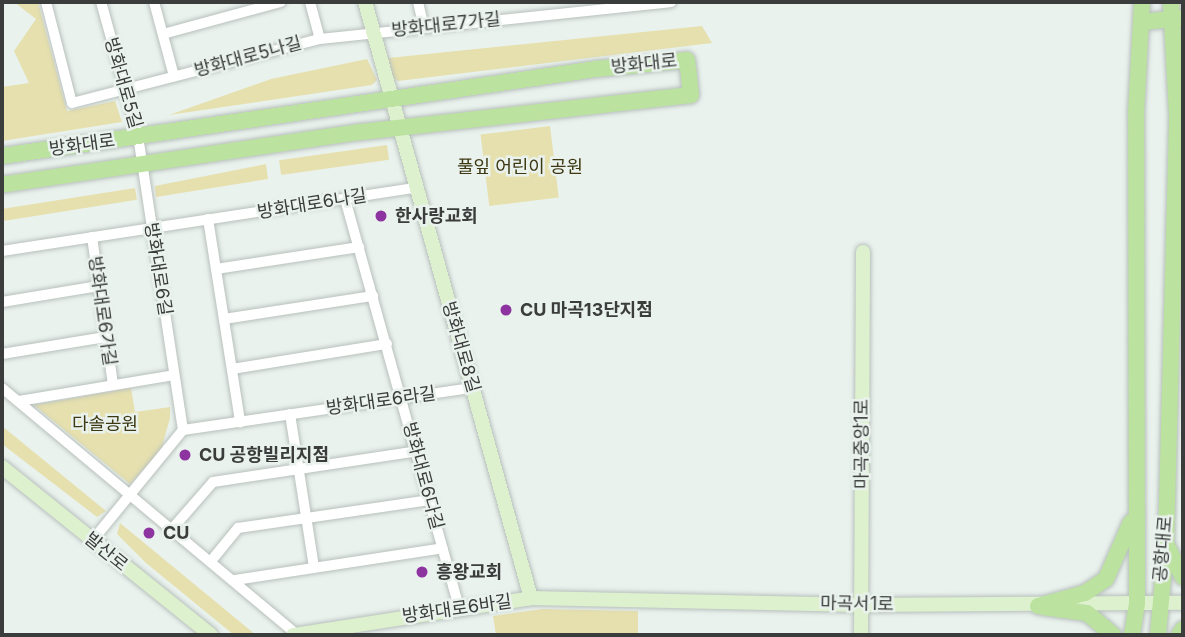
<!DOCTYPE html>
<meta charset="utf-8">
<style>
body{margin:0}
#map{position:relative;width:1185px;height:637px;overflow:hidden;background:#eaf2ee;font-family:Inter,"Noto Sans KR",sans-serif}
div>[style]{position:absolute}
.green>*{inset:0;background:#e6e0af;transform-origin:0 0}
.roads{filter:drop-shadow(0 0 2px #b8c0bc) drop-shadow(0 0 2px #b8c0bc)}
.street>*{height:10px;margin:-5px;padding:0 5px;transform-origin:5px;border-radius:5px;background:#fff}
.secondary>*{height:14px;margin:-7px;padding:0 7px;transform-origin:7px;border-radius:7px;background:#def1cf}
.primary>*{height:16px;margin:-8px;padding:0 8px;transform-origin:8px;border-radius:8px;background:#bce2a0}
.dots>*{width:19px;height:19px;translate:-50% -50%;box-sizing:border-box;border:4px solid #eaf2ee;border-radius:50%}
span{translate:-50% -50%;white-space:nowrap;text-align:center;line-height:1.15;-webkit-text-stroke:5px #eaf2ee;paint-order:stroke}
.street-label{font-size:18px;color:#3a3d3b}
.park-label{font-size:18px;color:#3e3912}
.poi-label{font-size:18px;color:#3a3d3b;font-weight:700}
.left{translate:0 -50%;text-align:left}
.frame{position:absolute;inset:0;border:4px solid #3a3d3b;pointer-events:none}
</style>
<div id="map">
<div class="green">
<i style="clip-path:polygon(14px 2px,38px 2px,67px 111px,115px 101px,122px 122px,2px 141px,2px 87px,29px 83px,14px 51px,36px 19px)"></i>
<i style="clip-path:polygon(702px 26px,712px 43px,398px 81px,392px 77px,388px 58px)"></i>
<i style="clip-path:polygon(367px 59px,377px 80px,372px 85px,169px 115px,271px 79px)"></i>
<i style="left:550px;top:126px;width:72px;height:70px;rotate:83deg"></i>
<i style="left:387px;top:145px;width:15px;height:109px;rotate:82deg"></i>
<i style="clip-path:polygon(266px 164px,268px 179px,156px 197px,155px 186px)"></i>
<i style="left:135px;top:188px;width:12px;height:135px;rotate:81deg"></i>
<i style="clip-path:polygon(131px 388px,135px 412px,170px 407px,170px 418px,161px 450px,130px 484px,34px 405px)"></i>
<i style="clip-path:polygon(2px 426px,106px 511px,97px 517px,2px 444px)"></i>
<i style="clip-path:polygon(120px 523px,256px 635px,234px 635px,146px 563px,117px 534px)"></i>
<i style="clip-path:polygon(542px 609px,638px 611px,638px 635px,496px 635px,493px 616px)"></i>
</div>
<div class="roads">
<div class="street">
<i style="left:46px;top:2px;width:104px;rotate:75.6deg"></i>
<i style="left:72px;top:103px;width:256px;rotate:-14.5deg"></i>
<i style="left:320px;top:39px;width:353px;rotate:-6deg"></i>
<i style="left:154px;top:2px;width:77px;rotate:74.9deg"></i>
<i style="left:310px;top:2px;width:38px;rotate:75deg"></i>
<i style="left:418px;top:2px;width:26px;rotate:77deg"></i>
<i style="left:163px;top:34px;width:122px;rotate:-15.2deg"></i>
<i style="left:345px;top:199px;width:425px;rotate:74.4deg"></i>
<i style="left:208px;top:219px;width:206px;rotate:81deg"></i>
<i style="left:92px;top:237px;width:149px;rotate:81.9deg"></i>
<i style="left:2px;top:251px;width:419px;rotate:-8.7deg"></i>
<i style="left:216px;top:269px;width:145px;rotate:-8.7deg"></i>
<i style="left:2px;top:302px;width:98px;rotate:-9.4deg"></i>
<i style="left:224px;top:319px;width:151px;rotate:-8.8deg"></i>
<i style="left:2px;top:354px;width:105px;rotate:-9.3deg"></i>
<i style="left:232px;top:369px;width:157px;rotate:-9.2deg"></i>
<i style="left:2px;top:388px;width:382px;rotate:39.9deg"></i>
<i style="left:19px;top:401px;width:157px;rotate:-9.5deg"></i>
<i style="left:290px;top:414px;width:155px;rotate:81.1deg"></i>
<i style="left:183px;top:430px;width:292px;rotate:-8.3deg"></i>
<i style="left:172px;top:529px;width:62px;rotate:-48.9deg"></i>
<i style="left:213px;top:482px;width:206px;rotate:-8.6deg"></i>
<i style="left:92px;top:541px;width:144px;rotate:-50.7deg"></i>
<i style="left:183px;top:430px;width:297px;rotate:-98.7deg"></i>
<i style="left:138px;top:136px;width:139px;rotate:-105.4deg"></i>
<i style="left:211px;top:561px;width:43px;rotate:-50.7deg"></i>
<i style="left:238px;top:528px;width:194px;rotate:-8.3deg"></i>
<i style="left:235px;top:580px;width:210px;rotate:-8.7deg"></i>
</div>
<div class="secondary">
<i style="left:365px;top:2px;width:619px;rotate:74.44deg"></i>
<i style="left:2px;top:467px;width:268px;rotate:38.8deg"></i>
<i style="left:293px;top:635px;width:241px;rotate:-8.8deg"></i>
<i style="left:531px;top:598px;width:330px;rotate:1.2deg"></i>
<i style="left:861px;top:605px;width:322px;rotate:-0.4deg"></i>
<i style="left:861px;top:635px;width:383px;rotate:-89.7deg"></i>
</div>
<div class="primary">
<i style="left:1142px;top:22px;width:41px;rotate:-5.6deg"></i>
<i style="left:2px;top:156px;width:600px;rotate:-8.33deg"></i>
<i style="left:596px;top:69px;width:91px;rotate:-5.6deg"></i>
<i style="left:687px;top:60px;width:17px;rotate:83deg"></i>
<i style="left:689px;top:77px;width:18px;rotate:84deg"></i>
<i style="left:691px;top:95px;width:334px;rotate:173.6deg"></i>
<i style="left:359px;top:132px;width:361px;rotate:171.6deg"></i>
<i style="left:1167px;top:546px;width:35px;rotate:63deg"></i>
<i style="left:1038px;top:606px;width:49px;rotate:-15.5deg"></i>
<i style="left:1085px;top:593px;width:25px;rotate:-34deg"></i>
<i style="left:1106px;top:579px;width:62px;rotate:-66.3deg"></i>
<i style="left:1043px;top:607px;width:44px;rotate:7.8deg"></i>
<i style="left:1087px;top:613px;width:34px;rotate:40deg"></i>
<i style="left:1132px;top:635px;width:32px;rotate:-81deg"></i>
<i style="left:1137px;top:603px;width:490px;rotate:-90.1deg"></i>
<i style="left:1136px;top:113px;width:111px;rotate:-86.9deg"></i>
<i style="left:1158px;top:635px;width:92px;rotate:-85deg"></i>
<i style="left:1166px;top:543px;width:429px;rotate:-88.5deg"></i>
<i style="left:1177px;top:114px;width:112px;rotate:-93.1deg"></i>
<i style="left:1179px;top:635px;width:7px;rotate:-56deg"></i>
</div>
</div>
<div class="dots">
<i style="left:381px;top:216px;background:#8e34a0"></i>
<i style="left:506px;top:310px;background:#8e34a0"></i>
<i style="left:185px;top:455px;background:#8e34a0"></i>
<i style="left:149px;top:533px;background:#8e34a0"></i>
<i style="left:422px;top:572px;background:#8e34a0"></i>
</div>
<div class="street-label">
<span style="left:446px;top:25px;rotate:-6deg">방화대로7가길</span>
<span style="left:248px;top:57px;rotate:-15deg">방화대로5나길</span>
<span style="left:644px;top:64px;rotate:-6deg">방화대로</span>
<span style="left:123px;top:83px;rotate:74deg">방화대로5길</span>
<span style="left:82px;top:145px;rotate:-8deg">방화대로</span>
<span style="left:312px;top:204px;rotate:-9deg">방화대로6나길</span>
<span style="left:158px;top:269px;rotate:81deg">방화대로6길</span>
<span style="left:102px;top:311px;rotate:82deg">방화대로6가길</span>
<span style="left:461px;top:347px;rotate:74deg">방화대로8길</span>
<span style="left:381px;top:401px;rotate:-8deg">방화대로6라길</span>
<span style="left:862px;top:444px;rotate:-90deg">마곡중앙1로</span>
<span style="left:423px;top:476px;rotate:75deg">방화대로6다길</span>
<span style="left:1163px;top:549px;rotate:-85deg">공항대로</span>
<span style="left:106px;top:552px;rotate:39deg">발산로</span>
<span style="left:857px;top:604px;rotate:1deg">마곡서1로</span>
<span style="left:457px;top:609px;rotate:-8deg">방화대로6바길</span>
</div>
<div class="park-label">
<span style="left:520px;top:167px">풀잎 어린이 공원</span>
<span style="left:105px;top:424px">다솔공원</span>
</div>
<div class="poi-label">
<span class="left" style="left:395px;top:216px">한사랑교회</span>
<span class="left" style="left:520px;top:310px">CU 마곡13단지점</span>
<span class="left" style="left:199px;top:455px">CU 공항빌리지점</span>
<span class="left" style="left:163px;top:533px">CU</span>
<span class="left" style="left:436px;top:572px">흥왕교회</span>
</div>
<div class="frame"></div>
</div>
